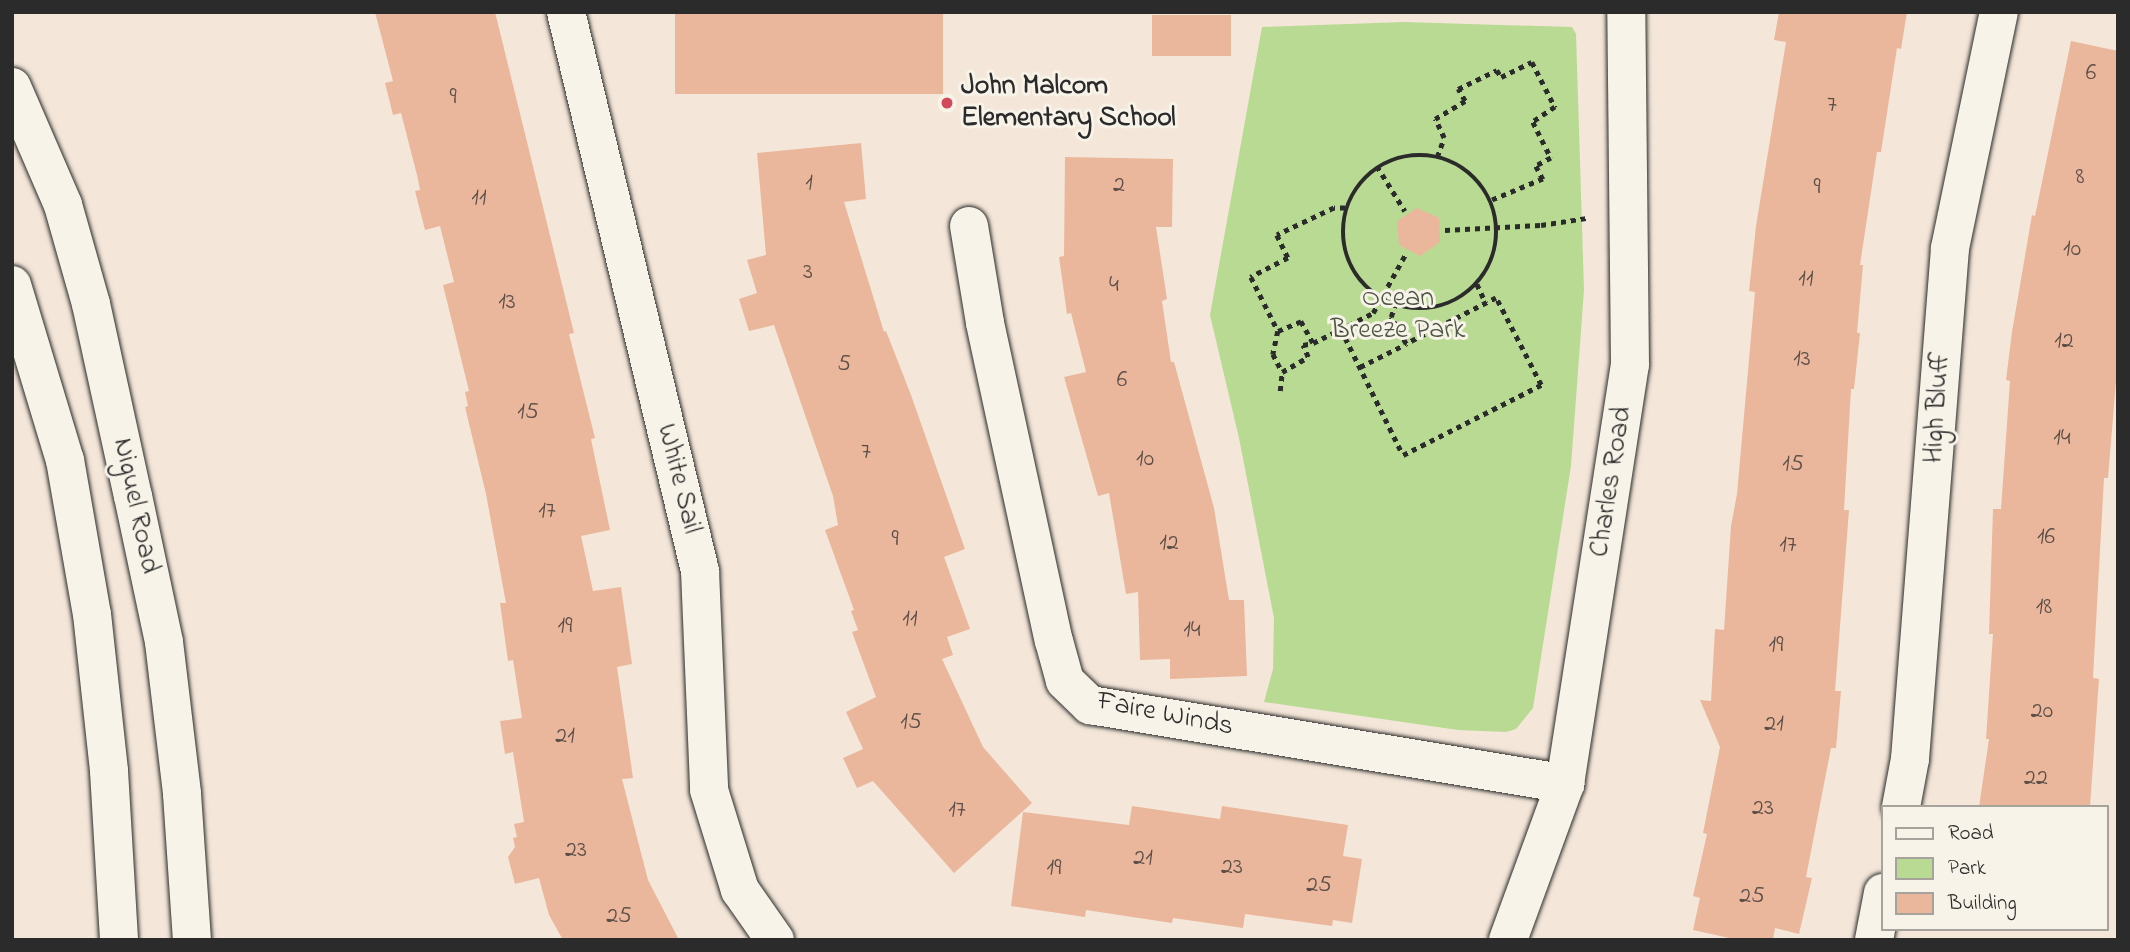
<!DOCTYPE html>
<style>
body{margin:0}
#map{position:relative;width:2130px;height:952px;overflow:hidden;background:#f4e7d9;font-family:"Indie Flower",sans-serif}
div>[style]{position:absolute}
.green>*{inset:0;background:#b8da93}
.building>*{inset:0;background:#eab79c;transform-origin:0 0}
.path>*{height:4.5px;margin-top:-2.25px;transform-origin:0;background:repeating-linear-gradient(90deg,#2b2b2b 0 5px,transparent 0 10px)}
.path>.ring{margin:-2.25px;padding:0;box-sizing:content-box;background:none;border:4.5px solid #2b2b2b;border-radius:50%}
.roads{filter:drop-shadow(0 0 2px #2b2b2b) drop-shadow(0 0 2px #2b2b2b)}
.minor>*{height:38px;margin:-19px;padding:0 19px;transform-origin:19px;border-radius:19px;background:#f7f3e8}
.major>*{height:38px;margin:-19px;padding:0 19px;transform-origin:19px;border-radius:19px;background:#f7f3e8}
.dots>*{width:19px;height:19px;translate:-50% -50%;box-sizing:border-box;border:4px solid #f7f3e8;border-radius:50%}
span{translate:-50% -50%;white-space:nowrap;text-align:center;line-height:1.15;-webkit-text-stroke:6px #f7f3e8;paint-order:stroke}
.number-label{font-size:24px;color:#5b4e47}
.number-label span{-webkit-text-stroke-width:0}
.poi-label{font-size:28px;color:#2b2b2b;font-weight:700}
.left{translate:0 -50%;text-align:left}
.park-label{font-size:28px;color:#4e5745}
.street-label{font-size:28px;color:#2b2b2b}
.frame{position:absolute;inset:0;border:14px solid #2b2b2b;pointer-events:none}
.legend{position:absolute;left:1881px;top:805px;width:228px;height:126px;box-sizing:border-box;background:#f7f3e8;border:2px solid #a5a39c;margin:0;padding:9px 12px;list-style:none;font-size:21px;color:#2b2b2b}
.legend li{display:flex;align-items:center;gap:14px;height:35px}
.legend b{width:35px;border:2px solid #a5a39c}
</style>
<div id="map">
<div class="green">
<i style="clip-path:polygon(1404px 22px,1572px 27px,1576px 34px,1584px 290px,1571px 466px,1533px 708px,1516px 729px,1506px 732px,1458px 730px,1264px 702px,1273px 669px,1274px 618px,1239px 438px,1210px 315px,1262px 27px)"></i>
</div>
<div class="building">
<i style="clip-path:polygon(375px 12px,495px 12px,574px 333px,569px 334px,595px 438px,591px 439px,610px 530px,581px 536px,593px 591px,621px 587px,632px 664px,617px 667px,633px 778px,622px 779px,648px 880px,679px 940px,563px 940px,549px 915px,539px 878px,515px 884px,508px 857px,515px 847px,513px 838px,517px 837px,514px 824px,524px 822px,513px 752px,505px 754px,500px 721px,522px 718px,513px 660px,508px 661px,500px 603px,506px 603px,486px 494px,465px 407px,468px 406px,465px 392px,469px 391px,443px 285px,454px 282px,440px 226px,425px 230px,415px 191px,420px 190px,417px 175px,401px 113px,393px 115px,385px 83px,393px 81px)"></i>
<i style="left:943px;top:12px;width:82px;height:268px;rotate:90deg"></i>
<i style="clip-path:polygon(1779px 12px,1907px 12px,1901px 49px,1897px 48px,1881px 152px,1877px 152px,1860px 265px,1863px 265px,1857px 333px,1860px 333px,1854px 389px,1851px 389px,1844px 510px,1849px 510px,1835px 691px,1841px 691px,1836px 748px,1831px 748px,1806px 877px,1812px 878px,1799px 934px,1775px 928px,1773px 940px,1738px 940px,1693px 930px,1700px 898px,1693px 896px,1707px 834px,1703px 833px,1720px 747px,1700px 700px,1711px 701px,1715px 629px,1724px 630px,1731px 526px,1737px 494px,1755px 292px,1749px 291px,1756px 226px,1786px 42px,1774px 40px)"></i>
<i style="left:1231px;top:15px;width:41px;height:79px;rotate:90deg"></i>
<i style="clip-path:polygon(2071px 41px,2118px 51px,2118px 357px,2108px 478px,2104px 478px,2093px 678px,2099px 679px,2090px 807px,1979px 807px,1989px 739px,1986px 739px,1993px 634px,1989px 634px,1993px 509px,2001px 509px,2010px 381px,2006px 380px,2012px 332px,2032px 215px,2035px 216px)"></i>
<i style="clip-path:polygon(861px 143px,866px 199px,844px 202px,884px 332px,886px 331px,911px 395px,965px 549px,944px 557px,970px 629px,947px 637px,953px 655px,942px 659px,983px 747px,1032px 803px,954px 873px,873px 781px,857px 788px,843px 758px,863px 749px,846px 712px,876px 697px,852px 632px,858px 630px,851px 611px,854px 610px,825px 530px,838px 525px,833px 496px,774px 325px,749px 331px,739px 299px,757px 293px,747px 260px,766px 255px,757px 153px)"></i>
<i style="clip-path:polygon(1065px 157px,1173px 159px,1172px 227px,1156px 227px,1167px 299px,1162px 301px,1171px 362px,1174px 362px,1214px 508px,1229px 600px,1244px 600px,1247px 676px,1170px 679px,1170px 659px,1140px 660px,1138px 592px,1126px 594px,1109px 493px,1098px 496px,1064px 377px,1086px 372px,1071px 313px,1067px 314px,1059px 257px,1064px 256px)"></i>
<i style="clip-path:polygon(1417px 208px,1439px 218px,1440px 242px,1420px 256px,1399px 245px,1397px 221px)"></i>
<i style="clip-path:polygon(1132px 806px,1220px 819px,1222px 806px,1348px 825px,1343px 856px,1362px 859px,1352px 923px,1333px 920px,1332px 926px,1245px 914px,1243px 928px,1173px 918px,1172px 923px,1086px 910px,1085px 917px,1011px 906px,1023px 812px,1129px 825px)"></i>
</div>
<div class="path">
<i class="ring" style="left:1343px;top:155px;width:149.5px;height:149.5px"></i>
<i style="left:1437px;top:157px;width:20px;rotate:-70deg"></i>
<i style="left:1444px;top:138px;width:21px;rotate:-115deg"></i>
<i style="left:1435px;top:119px;width:35px;rotate:-31deg"></i>
<i style="left:1465px;top:101px;width:14px;rotate:-120deg"></i>
<i style="left:1458px;top:89px;width:43px;rotate:-26deg"></i>
<i style="left:1497px;top:70px;width:8px;rotate:60deg"></i>
<i style="left:1501px;top:77px;width:34px;rotate:-26deg"></i>
<i style="left:1532px;top:62px;width:51px;rotate:62.9deg"></i>
<i style="left:1555px;top:107px;width:27px;rotate:146deg"></i>
<i style="left:1533px;top:122px;width:40px;rotate:63.4deg"></i>
<i style="left:1551px;top:158px;width:17px;rotate:152deg"></i>
<i style="left:1536px;top:166px;width:15px;rotate:62deg"></i>
<i style="left:1543px;top:179px;width:55px;rotate:157.6deg"></i>
<i style="left:1377px;top:166px;width:53px;rotate:58.1deg"></i>
<i style="left:1345px;top:208px;width:11px;rotate:180deg"></i>
<i style="left:1334px;top:208px;width:63px;rotate:154.7deg"></i>
<i style="left:1277px;top:235px;width:25px;rotate:64deg"></i>
<i style="left:1288px;top:258px;width:42px;rotate:152.8deg"></i>
<i style="left:1251px;top:277px;width:60px;rotate:63.4deg"></i>
<i style="left:1278px;top:331px;width:25px;rotate:-23deg"></i>
<i style="left:1301px;top:321px;width:25px;rotate:61deg"></i>
<i style="left:1313px;top:343px;width:67px;rotate:-26.6deg"></i>
<i style="left:1373px;top:313px;width:66px;rotate:-61.1deg"></i>
<i style="left:1445px;top:230px;width:96px;rotate:-3deg"></i>
<i style="left:1541px;top:225px;width:47px;rotate:-8.7deg"></i>
<i style="left:1477px;top:284px;width:21px;rotate:65deg"></i>
<i style="left:1341px;top:329px;width:140px;rotate:63.8deg"></i>
<i style="left:1403px;top:455px;width:155px;rotate:-26.9deg"></i>
<i style="left:1541px;top:385px;width:98px;rotate:-117.3deg"></i>
<i style="left:1496px;top:298px;width:101px;rotate:152.9deg"></i>
<i style="left:1406px;top:344px;width:31px;rotate:-119deg"></i>
<i style="left:1391px;top:317px;width:13px;rotate:-72deg"></i>
<i style="left:1278px;top:331px;width:24px;rotate:102deg"></i>
<i style="left:1273px;top:354px;width:20px;rotate:63deg"></i>
<i style="left:1282px;top:372px;width:30px;rotate:-30deg"></i>
<i style="left:1308px;top:357px;width:13px;rotate:-113deg"></i>
<i style="left:1303px;top:345px;width:10px;rotate:-11deg"></i>
<i style="left:1360px;top:367px;width:51px;rotate:-26.6deg"></i>
<i style="left:1280px;top:391px;width:19px;rotate:-84deg"></i>
</div>
<div class="roads">
<div class="minor">
<i style="left:566px;top:12px;width:575px;rotate:76.52deg"></i>
<i style="left:700px;top:571px;width:219px;rotate:87.6deg"></i>
<i style="left:709px;top:790px;width:105px;rotate:72.8deg"></i>
<i style="left:740px;top:890px;width:61px;rotate:55deg"></i>
<i style="left:969px;top:226px;width:98px;rotate:80.6deg"></i>
<i style="left:985px;top:323px;width:325px;rotate:77.8deg"></i>
<i style="left:1054px;top:641px;width:41px;rotate:74.6deg"></i>
<i style="left:1065px;top:681px;width:35px;rotate:44deg"></i>
<i style="left:1090px;top:705px;width:482px;rotate:9.4deg"></i>
<i style="left:1901px;top:807px;width:49px;rotate:-79.4deg"></i>
<i style="left:1910px;top:759px;width:513px;rotate:-85.52deg"></i>
<i style="left:1950px;top:248px;width:241px;rotate:-78.3deg"></i>
<i style="left:1508px;top:940px;width:166px;rotate:-69.9deg"></i>
<i style="left:1565px;top:784px;width:424px;rotate:-81.2deg"></i>
<i style="left:1630px;top:365px;width:353px;rotate:-90.6deg"></i>
<i style="left:1874px;top:940px;width:48px;rotate:-79.2deg"></i>
</div>
<div class="major">
<i style="left:12px;top:87px;width:129px;rotate:66.6deg"></i>
<i style="left:63px;top:205px;width:103px;rotate:74.2deg"></i>
<i style="left:91px;top:304px;width:197px;rotate:77.7deg"></i>
<i style="left:133px;top:496px;width:149px;rotate:78deg"></i>
<i style="left:164px;top:642px;width:153px;rotate:83.2deg"></i>
<i style="left:182px;top:794px;width:146px;rotate:86.1deg"></i>
<i style="left:12px;top:285px;width:183px;rotate:73.2deg"></i>
<i style="left:65px;top:460px;width:156px;rotate:80.1deg"></i>
<i style="left:92px;top:614px;width:158px;rotate:83.8deg"></i>
<i style="left:109px;top:771px;width:169px;rotate:86.6deg"></i>
</div>
</div>
<div class="dots">
<i style="left:947px;top:103px;background:#d1495b"></i>
</div>
<div class="number-label">
<span style="left:2091px;top:74px">6</span>
<span style="left:453px;top:98px">9</span>
<span style="left:1832px;top:106px">7</span>
<span style="left:2080px;top:178px">8</span>
<span style="left:809px;top:184px">1</span>
<span style="left:1119px;top:186px">2</span>
<span style="left:1817px;top:188px">9</span>
<span style="left:479px;top:199px">11</span>
<span style="left:2072px;top:250px">10</span>
<span style="left:808px;top:273px">3</span>
<span style="left:1806px;top:280px">11</span>
<span style="left:1114px;top:286px">4</span>
<span style="left:507px;top:303px">13</span>
<span style="left:2064px;top:342px">12</span>
<span style="left:1802px;top:360px">13</span>
<span style="left:844px;top:365px">5</span>
<span style="left:1122px;top:381px">6</span>
<span style="left:528px;top:413px">15</span>
<span style="left:2062px;top:439px">14</span>
<span style="left:866px;top:453px">7</span>
<span style="left:1145px;top:460px">10</span>
<span style="left:1793px;top:465px">15</span>
<span style="left:547px;top:512px">17</span>
<span style="left:2046px;top:538px">16</span>
<span style="left:895px;top:540px">9</span>
<span style="left:1169px;top:544px">12</span>
<span style="left:1788px;top:546px">17</span>
<span style="left:2044px;top:608px">18</span>
<span style="left:910px;top:620px">11</span>
<span style="left:565px;top:627px">19</span>
<span style="left:1192px;top:631px">14</span>
<span style="left:1776px;top:646px">19</span>
<span style="left:2042px;top:712px">20</span>
<span style="left:911px;top:723px">15</span>
<span style="left:1774px;top:725px">21</span>
<span style="left:565px;top:737px">21</span>
<span style="left:2036px;top:779px">22</span>
<span style="left:1763px;top:809px">23</span>
<span style="left:957px;top:811px">17</span>
<span style="left:576px;top:851px">23</span>
<span style="left:1143px;top:859px">21</span>
<span style="left:1232px;top:868px">23</span>
<span style="left:1054px;top:869px">19</span>
<span style="left:1319px;top:886px">25</span>
<span style="left:1752px;top:897px">25</span>
<span style="left:619px;top:917px">25</span>
</div>
<div class="poi-label">
<span class="left" style="left:961px;top:103px">John Malcom<br>Elementary School</span>
</div>
<div class="park-label">
<span style="left:1398px;top:315px">Ocean<br>Breeze Park</span>
</div>
<div class="street-label">
<span style="left:1938px;top:408px;rotate:-86deg">High Bluff</span>
<span style="left:678px;top:479px;rotate:76deg">White Sail</span>
<span style="left:1612px;top:482px;rotate:-81deg">Charles Road</span>
<span style="left:135px;top:506px;rotate:78deg">Niguel Road</span>
<span style="left:1165px;top:715px;rotate:11deg">Faire Winds</span>
</div>
<div class="frame"></div>
<ul class="legend">
<li><b style="height:9px;background:#f7f3e8"></b>Road</li>
<li><b style="height:19px;background:#b8da93"></b>Park</li>
<li><b style="height:19px;background:#eab79c"></b>Building</li>
</ul>
</div>
